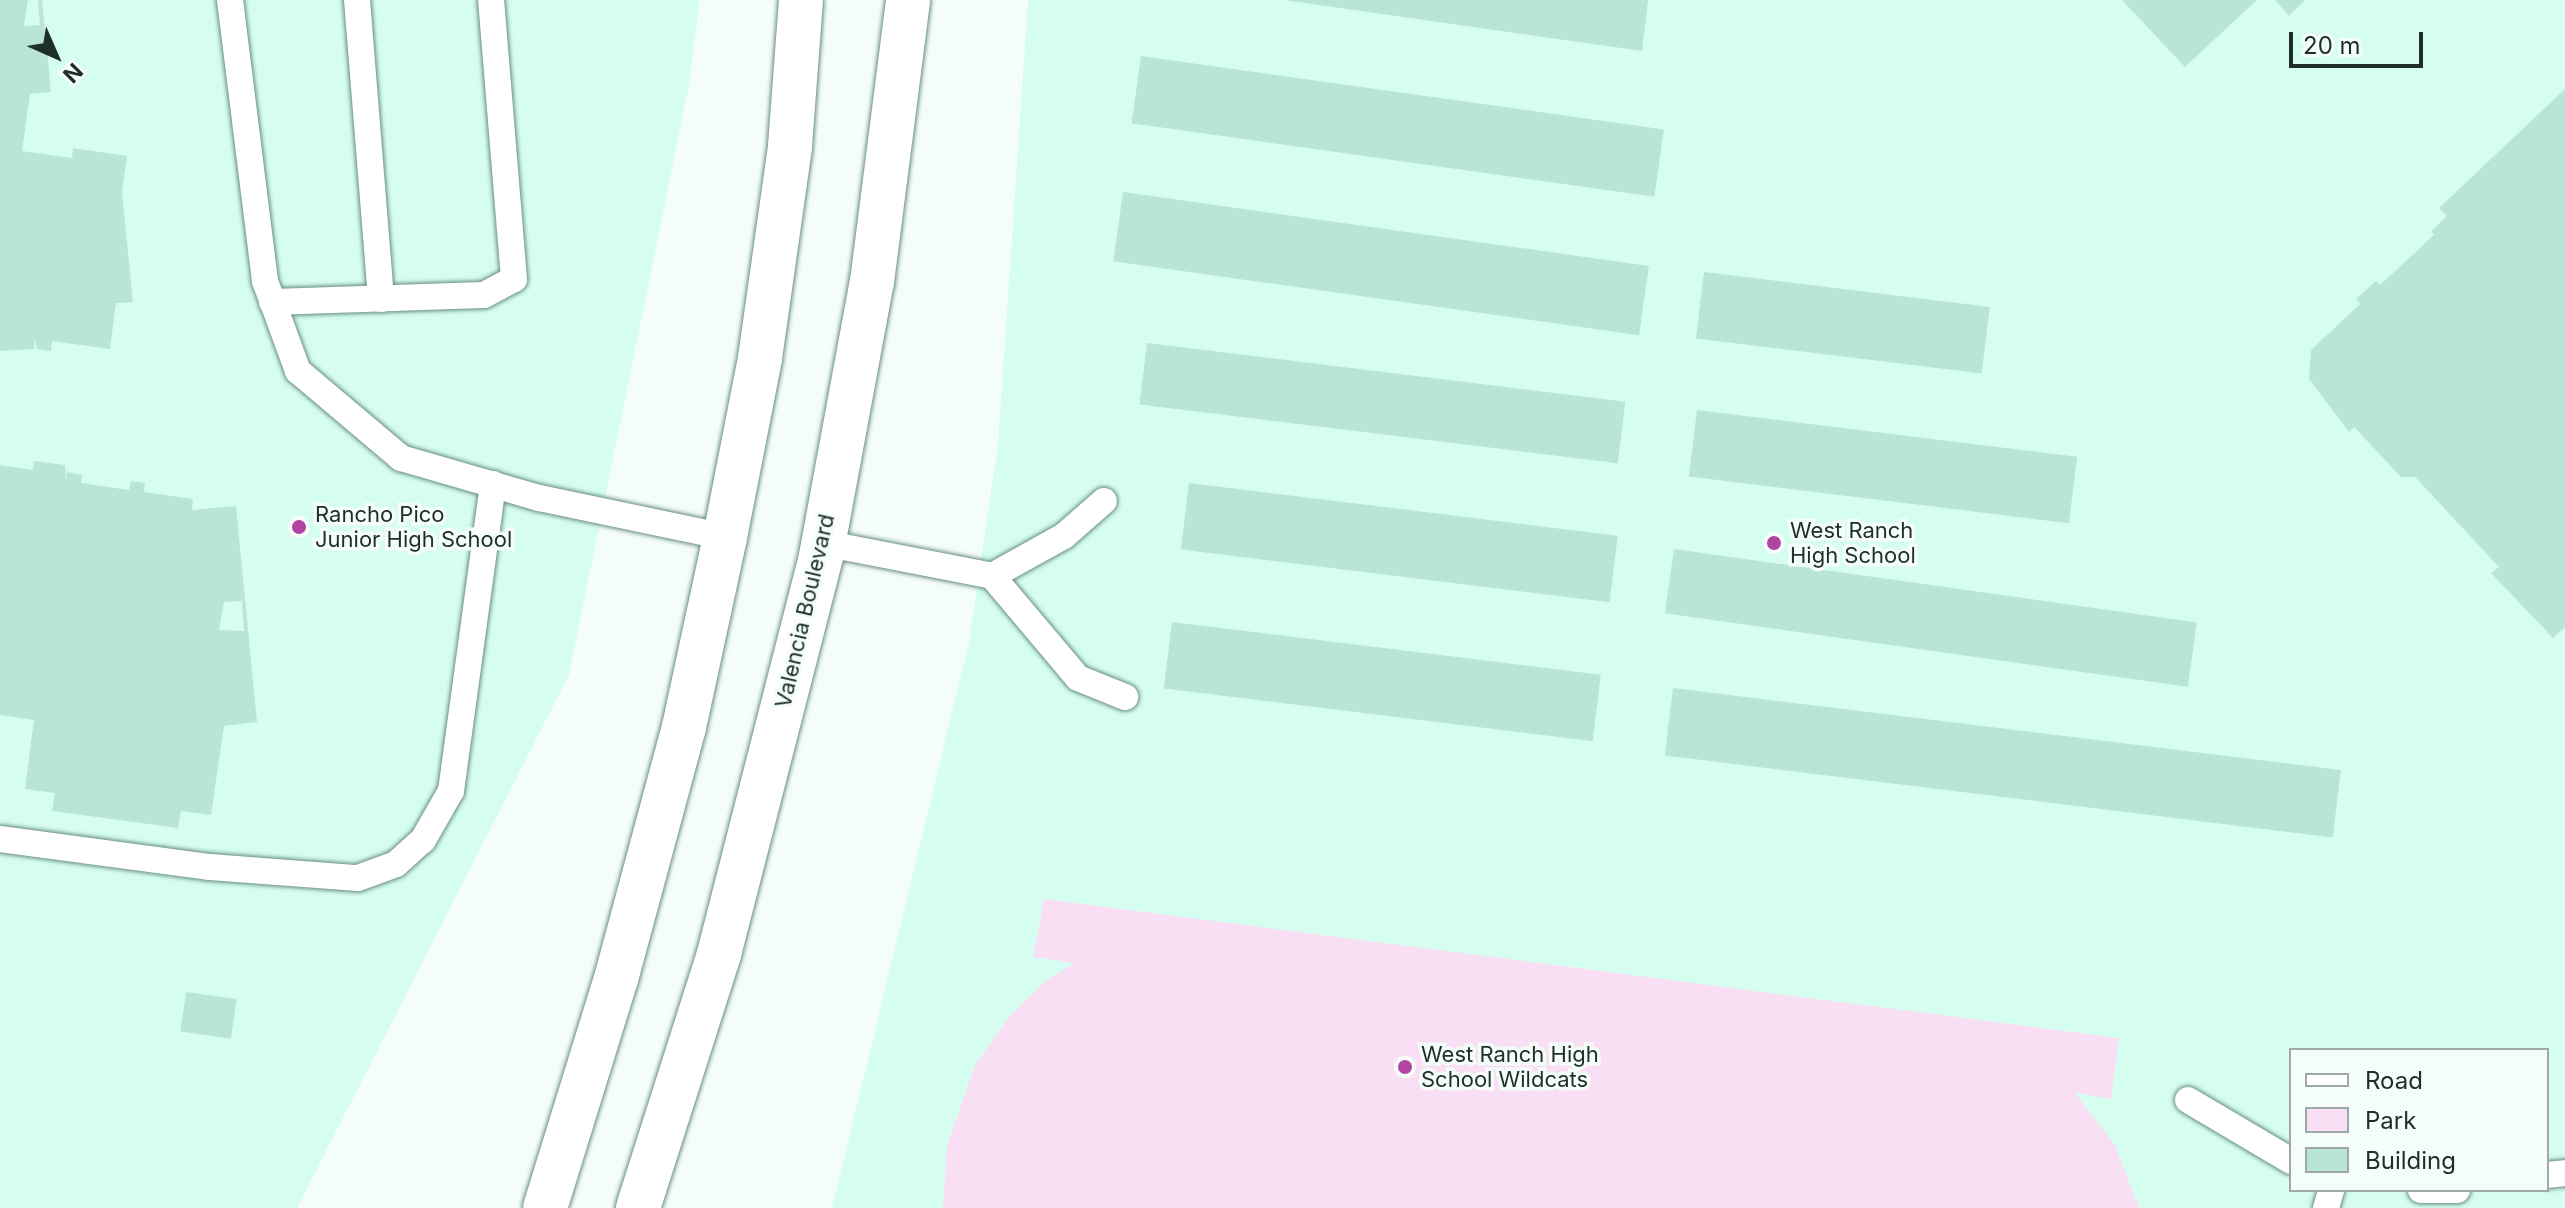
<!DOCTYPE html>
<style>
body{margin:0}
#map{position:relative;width:2565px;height:1208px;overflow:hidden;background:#f5fdfa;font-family:Inter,sans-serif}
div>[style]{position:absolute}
.built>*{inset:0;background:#d6fef0}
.green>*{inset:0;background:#f9dff3}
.building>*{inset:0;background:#b9e5d5;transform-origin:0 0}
.roads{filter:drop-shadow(0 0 2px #688e81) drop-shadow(0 0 2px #688e81)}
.service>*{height:26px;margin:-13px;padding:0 13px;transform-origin:13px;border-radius:13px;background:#fff}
.minor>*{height:44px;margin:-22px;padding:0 22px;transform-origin:22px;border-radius:22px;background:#fff}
.dots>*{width:22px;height:22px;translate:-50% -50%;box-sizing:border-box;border:4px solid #f5fdfa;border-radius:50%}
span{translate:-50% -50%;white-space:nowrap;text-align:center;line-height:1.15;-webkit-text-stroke:7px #f5fdfa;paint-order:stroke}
.poi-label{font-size:22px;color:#1e2e29}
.left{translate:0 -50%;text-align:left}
.street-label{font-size:22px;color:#1e2e29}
.legend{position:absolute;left:2289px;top:1048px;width:260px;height:144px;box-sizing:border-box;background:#f5fdfa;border:2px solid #9faaa6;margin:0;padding:10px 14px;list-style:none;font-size:24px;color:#1e2e29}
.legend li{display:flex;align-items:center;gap:16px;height:40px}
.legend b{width:40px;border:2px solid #9faaa6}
.north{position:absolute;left:16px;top:16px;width:80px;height:80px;-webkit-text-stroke:6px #f5fdfa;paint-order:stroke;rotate:135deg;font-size:22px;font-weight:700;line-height:32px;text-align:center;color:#1e2e29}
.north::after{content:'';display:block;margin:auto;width:28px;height:36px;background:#1e2e29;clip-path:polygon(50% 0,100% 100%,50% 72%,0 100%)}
.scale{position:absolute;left:2289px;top:32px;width:134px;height:36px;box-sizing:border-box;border:4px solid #1e2e29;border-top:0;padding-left:10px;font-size:24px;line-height:28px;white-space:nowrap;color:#1e2e29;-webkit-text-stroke:6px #f5fdfa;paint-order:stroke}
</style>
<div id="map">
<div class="built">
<i style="clip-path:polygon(0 0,700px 0,689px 85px,569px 675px,297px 1208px,0 1208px)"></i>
<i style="clip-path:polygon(evenodd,1028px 0,2565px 0,2565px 1208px,832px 1208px,969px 642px,998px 444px,1028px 0,2291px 1050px,2547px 1050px,2547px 1190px,2291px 1190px,2291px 1050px)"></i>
</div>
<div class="green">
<i style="clip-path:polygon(1044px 899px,2119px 1038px,2111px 1099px,2075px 1093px,2115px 1145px,2139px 1208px,943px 1208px,947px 1146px,975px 1065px,1011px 1014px,1047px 980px,1075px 963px,1033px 957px)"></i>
</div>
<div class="building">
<i style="clip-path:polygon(0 0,28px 0,24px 26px,40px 25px,38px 0,42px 0,51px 92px,30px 94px,22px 151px,72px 158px,73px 148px,127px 156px,122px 192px,133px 302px,116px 303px,110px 349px,52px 341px,51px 351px,37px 349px,35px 338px,34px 349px,0 351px)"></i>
<i style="clip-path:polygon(1284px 0,1648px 0,1642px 51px)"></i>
<i style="clip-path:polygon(2122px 0,2257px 0,2185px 67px)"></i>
<i style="clip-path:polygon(2275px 0,2305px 0,2289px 16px)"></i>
<i style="left:1141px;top:56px;width:528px;height:68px;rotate:8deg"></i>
<i style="clip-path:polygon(2565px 89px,2565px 627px,2553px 638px,2491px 573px,2499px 567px,2415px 477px,2401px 477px,2354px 427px,2349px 432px,2309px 379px,2311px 350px,2360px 304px,2356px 299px,2376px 281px,2380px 285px,2434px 235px,2431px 231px,2447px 216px,2439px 208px)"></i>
<i style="left:1123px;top:192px;width:531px;height:70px;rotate:8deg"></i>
<i style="left:1704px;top:272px;width:288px;height:67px;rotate:7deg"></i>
<i style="left:1147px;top:343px;width:482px;height:62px;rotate:7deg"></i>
<i style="left:1697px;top:410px;width:383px;height:67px;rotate:7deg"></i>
<i style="clip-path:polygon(evenodd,34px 461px,65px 465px,66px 482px,67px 472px,82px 475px,81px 483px,129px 490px,131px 481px,145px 483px,144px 492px,193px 499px,192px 510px,236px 506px,257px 722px,224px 726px,211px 815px,181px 811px,178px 828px,52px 811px,55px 793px,25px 789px,34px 720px,0 715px,0 465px,33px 470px,34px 461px,242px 601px,244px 631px,219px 630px,224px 602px,242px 601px)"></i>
<i style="left:1189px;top:483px;width:432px;height:67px;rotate:7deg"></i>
<i style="left:1674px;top:549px;width:528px;height:65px;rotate:8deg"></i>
<i style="left:1172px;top:622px;width:432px;height:67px;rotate:7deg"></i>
<i style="left:1673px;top:688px;width:673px;height:68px;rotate:7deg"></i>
<i style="left:186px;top:992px;width:51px;height:40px;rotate:8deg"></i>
</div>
<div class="roads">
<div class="service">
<i style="left:230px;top:0;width:283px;rotate:82.9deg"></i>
<i style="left:265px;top:281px;width:96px;rotate:69.9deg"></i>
<i style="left:298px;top:371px;width:135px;rotate:40.2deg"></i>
<i style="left:401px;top:458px;width:144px;rotate:16.2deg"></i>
<i style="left:539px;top:498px;width:190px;rotate:11.8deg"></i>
<i style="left:357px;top:0;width:300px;rotate:85.4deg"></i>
<i style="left:272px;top:302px;width:212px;rotate:-1.9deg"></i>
<i style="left:484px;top:295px;width:34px;rotate:-28deg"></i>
<i style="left:514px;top:279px;width:280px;rotate:-94.7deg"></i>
<i style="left:823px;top:543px;width:172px;rotate:11deg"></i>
<i style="left:992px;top:576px;width:82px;rotate:-29.1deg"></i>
<i style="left:1064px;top:536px;width:53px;rotate:-41.2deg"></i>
<i style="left:992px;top:576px;width:133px;rotate:49.9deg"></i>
<i style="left:1078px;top:678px;width:51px;rotate:22deg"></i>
<i style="left:0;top:839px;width:212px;rotate:7.6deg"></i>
<i style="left:210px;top:867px;width:148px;rotate:4.3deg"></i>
<i style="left:358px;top:878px;width:40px;rotate:-20.2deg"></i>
<i style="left:396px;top:864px;width:36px;rotate:-42deg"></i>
<i style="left:423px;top:840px;width:56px;rotate:-60.3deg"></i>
<i style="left:451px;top:791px;width:310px;rotate:-82.2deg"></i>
<i style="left:2188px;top:1100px;width:120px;rotate:30.6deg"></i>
<i style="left:2547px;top:1175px;width:18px;rotate:-6deg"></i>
<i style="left:2421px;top:1190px;width:36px"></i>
<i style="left:2326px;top:1208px;width:19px;rotate:-74deg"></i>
</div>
<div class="minor">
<i style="left:545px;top:1208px;width:240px;rotate:-72.8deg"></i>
<i style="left:616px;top:979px;width:261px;rotate:-74.9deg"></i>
<i style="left:684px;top:727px;width:194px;rotate:-77.8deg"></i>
<i style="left:725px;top:537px;width:182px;rotate:-78.9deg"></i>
<i style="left:760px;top:358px;width:214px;rotate:-81.9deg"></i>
<i style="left:790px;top:146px;width:146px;rotate:-85.7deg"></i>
<i style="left:638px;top:1208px;width:267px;rotate:-72.3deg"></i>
<i style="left:719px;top:954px;width:411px;rotate:-75.6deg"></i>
<i style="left:821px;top:556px;width:279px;rotate:-79.5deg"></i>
<i style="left:872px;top:282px;width:284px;rotate:-82.7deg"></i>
</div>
</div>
<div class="dots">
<i style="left:299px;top:527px;background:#b245a3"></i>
<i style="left:1774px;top:543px;background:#b245a3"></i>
<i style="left:1405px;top:1067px;background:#b245a3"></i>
</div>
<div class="poi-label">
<span class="left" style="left:315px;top:527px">Rancho Pico<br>Junior High School</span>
<span class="left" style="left:1790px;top:543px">West Ranch<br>High School</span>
<span class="left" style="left:1421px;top:1067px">West Ranch High<br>School Wildcats</span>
</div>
<div class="street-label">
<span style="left:805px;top:611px;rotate:-77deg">Valencia Boulevard</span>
</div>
<ul class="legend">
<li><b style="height:10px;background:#fff"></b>Road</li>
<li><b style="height:22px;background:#f9dff3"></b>Park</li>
<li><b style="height:22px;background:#b9e5d5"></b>Building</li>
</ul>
<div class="north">N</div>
<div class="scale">20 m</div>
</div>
